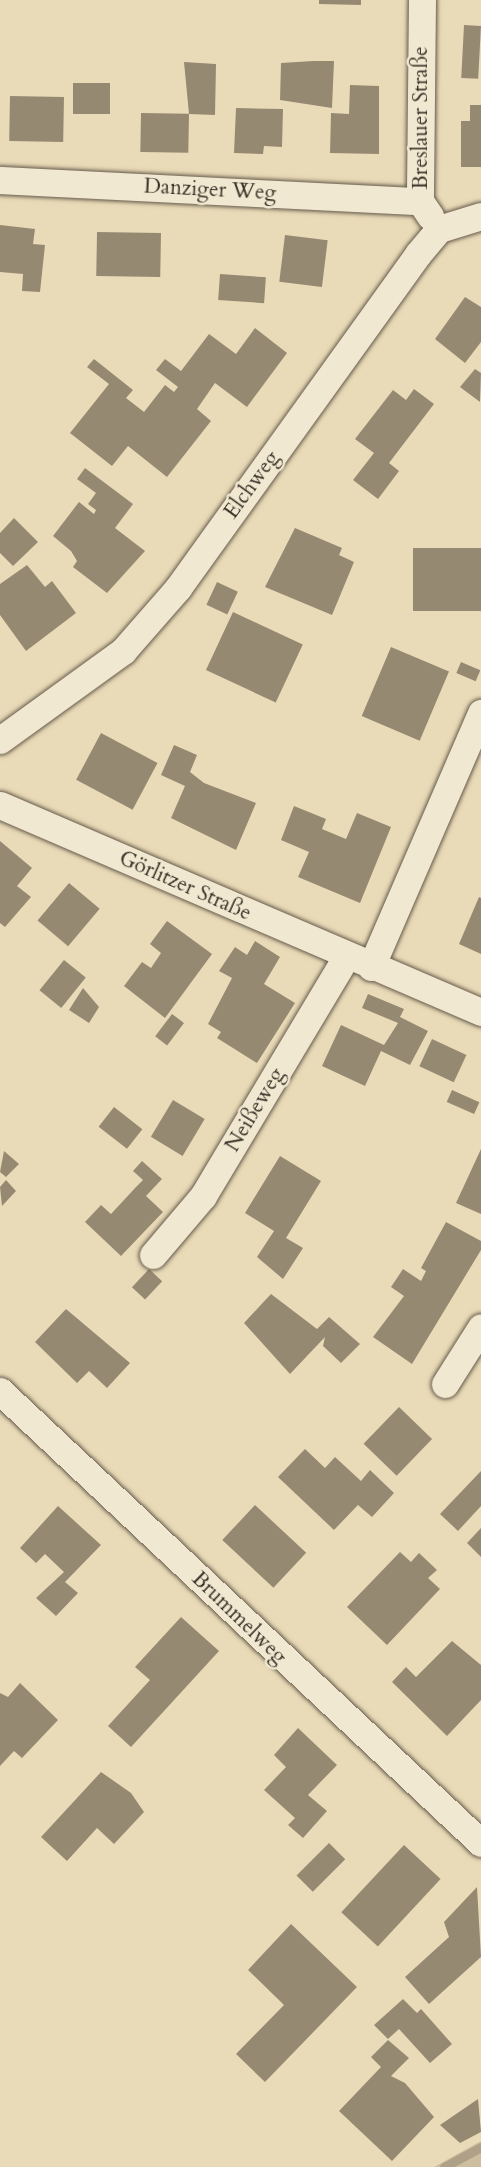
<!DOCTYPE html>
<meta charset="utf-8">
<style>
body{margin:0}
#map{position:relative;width:481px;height:2167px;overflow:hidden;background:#eadbb8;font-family:Cardo,serif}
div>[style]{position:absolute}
.green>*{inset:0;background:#ccbe9f}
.stream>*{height:9px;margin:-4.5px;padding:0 4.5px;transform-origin:4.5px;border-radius:4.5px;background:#aea187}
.building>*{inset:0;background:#968972;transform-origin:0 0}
.roads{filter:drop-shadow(0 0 2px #665b4b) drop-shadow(0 0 2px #665b4b)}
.street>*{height:27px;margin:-13.5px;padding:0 13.5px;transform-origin:13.5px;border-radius:13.5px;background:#f1e8d1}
span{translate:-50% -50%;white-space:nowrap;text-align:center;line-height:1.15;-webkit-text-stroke:5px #f1e8d1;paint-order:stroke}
.street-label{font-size:21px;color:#3a3027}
</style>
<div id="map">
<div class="green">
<i style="clip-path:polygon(481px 2141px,481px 2167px,434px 2167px)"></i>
</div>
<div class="stream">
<i style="left:444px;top:2167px;width:42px;rotate:-28.4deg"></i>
</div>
<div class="building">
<i style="clip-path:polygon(319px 0,361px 0,361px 5px,319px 4px)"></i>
<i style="left:464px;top:25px;width:17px;height:53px;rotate:3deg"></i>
<i style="clip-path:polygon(313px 61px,334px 61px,332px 108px,280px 100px,281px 63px)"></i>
<i style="clip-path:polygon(184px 62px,216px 64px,215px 115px,189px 114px)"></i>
<i style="left:73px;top:83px;width:37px;height:31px"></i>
<i style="clip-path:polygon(350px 85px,379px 86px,379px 154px,330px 153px,331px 113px,349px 114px)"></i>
<i style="left:10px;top:96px;width:54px;height:45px;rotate:1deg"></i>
<i style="clip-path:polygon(470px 105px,481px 105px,481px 167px,461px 167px,461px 121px,470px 121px)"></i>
<i style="clip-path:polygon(236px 108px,283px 109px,282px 147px,264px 146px,263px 154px,234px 153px)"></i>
<i style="left:141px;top:113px;width:48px;height:39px;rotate:1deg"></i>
<i style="clip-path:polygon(0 225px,35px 229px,33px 244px,45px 245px,40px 292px,22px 291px,23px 274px,0 272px)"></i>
<i style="left:97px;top:232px;width:64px;height:44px;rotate:1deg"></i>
<i style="left:285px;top:235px;width:43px;height:47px;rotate:7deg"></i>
<i style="left:220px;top:274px;width:46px;height:26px;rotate:4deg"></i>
<i style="clip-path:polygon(465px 297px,481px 307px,481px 342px,465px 363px,435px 339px)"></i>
<i style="clip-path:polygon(255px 328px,287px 353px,247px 407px,215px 383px,197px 409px,211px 421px,167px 477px,128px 446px,112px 466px,70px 433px,109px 384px,87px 367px,94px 359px,133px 390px,126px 398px,144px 412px,165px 385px,174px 392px,178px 387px,156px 370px,165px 359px,181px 371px,209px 334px,236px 354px)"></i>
<i style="clip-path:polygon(475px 369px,481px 373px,480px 402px,460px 387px)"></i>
<i style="clip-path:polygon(414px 389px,434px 404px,389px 463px,399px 471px,378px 499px,353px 480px,374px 453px,355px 439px,393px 390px,406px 400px)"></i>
<i style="clip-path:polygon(85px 468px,133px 504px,115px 528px,145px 551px,107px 593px,73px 567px,77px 561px,71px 551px,53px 536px,79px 502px,94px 514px,96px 510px,88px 504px,96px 493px,77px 479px)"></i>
<i style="clip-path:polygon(14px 518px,38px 542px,13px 566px,0 553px,0 533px)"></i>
<i style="clip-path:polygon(295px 528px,342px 548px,339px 555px,354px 562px,332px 615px,265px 587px)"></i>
<i style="left:413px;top:548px;width:68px;height:63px"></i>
<i style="clip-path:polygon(27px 565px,45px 587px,52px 581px,76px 613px,26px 651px,0 615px,0 584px)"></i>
<i style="left:217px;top:582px;width:23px;height:25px;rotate:25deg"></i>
<i style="left:233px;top:612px;width:77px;height:64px;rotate:25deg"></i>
<i style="left:391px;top:647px;width:63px;height:75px;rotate:23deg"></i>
<i style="left:461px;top:662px;width:21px;height:12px;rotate:23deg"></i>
<i style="left:101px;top:733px;width:64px;height:53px;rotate:28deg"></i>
<i style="clip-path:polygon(174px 745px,197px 755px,190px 772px,204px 783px,256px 803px,236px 850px,171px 818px,185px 786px,161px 775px)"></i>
<i style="clip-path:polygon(294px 806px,326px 819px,322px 829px,346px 839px,357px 813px,391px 827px,360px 903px,298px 877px,309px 852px,281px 840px)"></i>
<i style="clip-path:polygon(0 841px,32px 868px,17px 886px,31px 897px,5px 927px,0 923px)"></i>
<i style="left:69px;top:883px;width:40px;height:49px;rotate:40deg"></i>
<i style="clip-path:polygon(479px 897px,481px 898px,481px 954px,459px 944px)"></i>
<i style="clip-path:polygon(167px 921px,212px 954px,165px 1018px,124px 986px,142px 962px,151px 968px,161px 953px,150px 944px)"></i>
<i style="clip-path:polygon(255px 941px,280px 957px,264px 984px,295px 1003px,257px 1063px,217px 1038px,221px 1032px,208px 1024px,232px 978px,219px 971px,235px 947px,247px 955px)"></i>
<i style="left:64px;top:960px;width:28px;height:39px;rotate:39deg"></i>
<i style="clip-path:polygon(83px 988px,99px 1007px,89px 1023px,69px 1010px)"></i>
<i style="clip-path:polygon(368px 994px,404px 1009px,400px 1017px,428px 1031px,410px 1065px,381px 1051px,365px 1086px,322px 1066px,341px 1025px,384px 1045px,398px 1023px,362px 1008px)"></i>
<i style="left:172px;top:1014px;width:15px;height:28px;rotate:37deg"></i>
<i style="left:432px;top:1039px;width:38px;height:30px;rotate:25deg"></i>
<i style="left:452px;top:1090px;width:30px;height:13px;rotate:24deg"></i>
<i style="left:173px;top:1100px;width:37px;height:43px;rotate:31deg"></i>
<i style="left:114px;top:1107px;width:36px;height:25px;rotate:38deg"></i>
<i style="clip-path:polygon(481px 1149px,481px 1214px,456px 1203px)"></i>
<i style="clip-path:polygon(4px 1151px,19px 1164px,6px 1177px,0 1172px)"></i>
<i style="clip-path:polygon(280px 1156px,321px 1181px,286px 1238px,303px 1248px,283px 1279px,257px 1257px,274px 1231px,245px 1213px)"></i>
<i style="clip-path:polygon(142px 1161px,162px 1179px,146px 1196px,163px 1212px,121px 1256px,85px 1222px,101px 1205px,111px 1214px,136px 1187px,143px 1180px,133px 1171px)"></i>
<i style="clip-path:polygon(6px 1180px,16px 1191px,2px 1206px,0 1187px)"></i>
<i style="clip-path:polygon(446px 1222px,481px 1241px,481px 1250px,412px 1364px,373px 1337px,404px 1296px,391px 1287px,403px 1269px,421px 1281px,426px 1271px,421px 1268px)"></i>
<i style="left:149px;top:1269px;width:18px;height:25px;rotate:43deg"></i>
<i style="clip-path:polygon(271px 1294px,317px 1329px,329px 1317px,360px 1344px,341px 1363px,323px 1346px,325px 1337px,290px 1374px,244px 1323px)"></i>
<i style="clip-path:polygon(66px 1309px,130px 1363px,107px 1388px,89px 1371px,77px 1383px,35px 1342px)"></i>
<i style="left:399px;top:1407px;width:46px;height:51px;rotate:44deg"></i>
<i style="clip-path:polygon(305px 1449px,325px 1468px,335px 1457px,361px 1481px,370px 1470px,394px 1493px,372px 1517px,358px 1505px,334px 1530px,278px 1477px)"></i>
<i style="clip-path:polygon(481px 1471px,481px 1506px,458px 1531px,440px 1514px)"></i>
<i style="left:255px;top:1505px;width:70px;height:48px;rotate:43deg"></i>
<i style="clip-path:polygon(58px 1506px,101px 1545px,65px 1582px,78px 1593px,56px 1616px,36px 1598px,64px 1572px,45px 1554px,36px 1563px,20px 1548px)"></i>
<i style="clip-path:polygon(481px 1528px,481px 1557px,467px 1543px)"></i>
<i style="clip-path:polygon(400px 1552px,411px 1562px,419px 1553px,437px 1570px,428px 1578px,440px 1589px,387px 1645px,347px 1607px)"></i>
<i style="clip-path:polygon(181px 1617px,219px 1651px,131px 1747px,108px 1726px,150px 1680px,135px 1667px)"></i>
<i style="clip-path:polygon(452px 1641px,481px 1665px,481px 1700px,447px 1736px,392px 1682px,406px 1667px,416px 1677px)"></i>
<i style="clip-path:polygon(20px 1683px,58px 1720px,22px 1758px,14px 1751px,0 1766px,0 1693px,8px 1697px)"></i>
<i style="clip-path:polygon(298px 1728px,337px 1765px,308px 1795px,327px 1811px,303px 1838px,288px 1825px,295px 1818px,264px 1790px,286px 1767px,274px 1755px)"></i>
<i style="clip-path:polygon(101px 1772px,131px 1793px,144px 1812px,114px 1844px,97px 1828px,67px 1861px,41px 1837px)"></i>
<i style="left:329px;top:1843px;width:23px;height:46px;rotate:45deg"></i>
<i style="left:404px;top:1845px;width:50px;height:92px;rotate:43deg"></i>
<i style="clip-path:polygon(477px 1887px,481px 1957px,429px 2004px,405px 1977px,449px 1937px,444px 1922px)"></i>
<i style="clip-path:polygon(291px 1924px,357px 1987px,265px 2082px,236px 2054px,284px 2005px,248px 1970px)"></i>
<i style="clip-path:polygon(403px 1999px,417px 2013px,421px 2009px,452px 2044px,430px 2063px,399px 2029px,388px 2039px,374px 2025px)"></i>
<i style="clip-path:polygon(388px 2040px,409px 2058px,391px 2076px,405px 2083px,434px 2117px,392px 2161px,339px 2111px,381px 2067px,371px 2057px)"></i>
<i style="clip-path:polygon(478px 2099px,481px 2132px,460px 2143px,440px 2125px)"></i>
</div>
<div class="roads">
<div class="street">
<i style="left:422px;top:0;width:201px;rotate:90.6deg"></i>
<i style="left:420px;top:201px;width:18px;rotate:56deg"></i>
<i style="left:0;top:180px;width:421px;rotate:2.9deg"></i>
<i style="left:0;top:740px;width:152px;rotate:-35.9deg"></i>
<i style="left:123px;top:651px;width:84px;rotate:-48.9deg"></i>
<i style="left:178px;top:588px;width:411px;rotate:-54.3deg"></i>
<i style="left:418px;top:254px;width:33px;rotate:-50deg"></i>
<i style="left:439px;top:229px;width:44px;rotate:-17.2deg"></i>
<i style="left:0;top:805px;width:524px;rotate:23.28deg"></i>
<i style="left:371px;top:967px;width:277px;rotate:-66.6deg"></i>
<i style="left:153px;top:1255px;width:77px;rotate:-49.7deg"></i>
<i style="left:203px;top:1196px;width:279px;rotate:-59.1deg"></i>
<i style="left:445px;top:1384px;width:67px;rotate:-57.7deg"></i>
<i style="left:0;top:1391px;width:660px;rotate:43.22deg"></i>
</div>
</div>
<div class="street-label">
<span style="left:421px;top:118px;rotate:-90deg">Breslauer Straße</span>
<span style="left:210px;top:190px;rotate:3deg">Danziger Weg</span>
<span style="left:252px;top:485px;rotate:-54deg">Elchweg</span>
<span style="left:185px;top:886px;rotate:24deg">Görlitzer Straße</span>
<span style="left:255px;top:1110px;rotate:-59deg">Neißeweg</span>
<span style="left:239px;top:1618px;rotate:44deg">Brummelweg</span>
</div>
</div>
